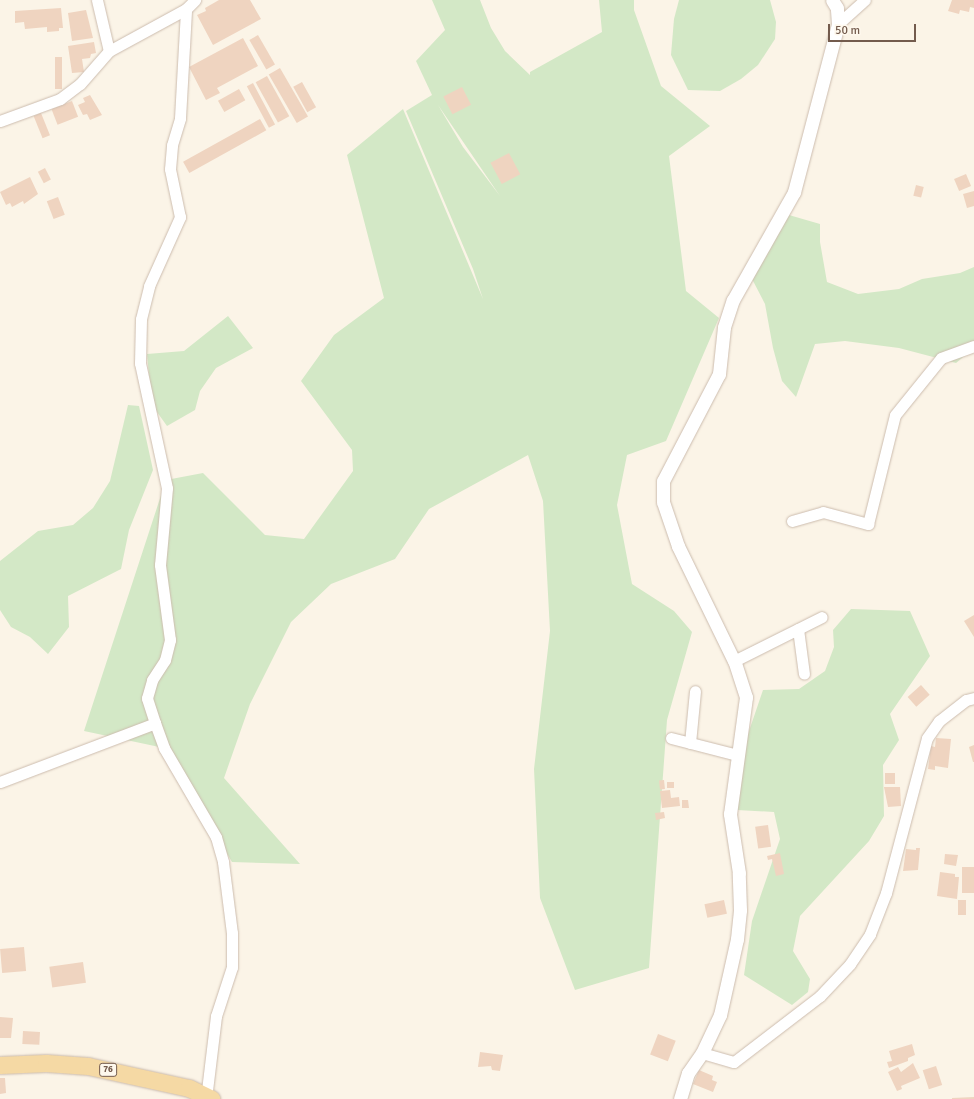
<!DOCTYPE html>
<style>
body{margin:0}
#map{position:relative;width:974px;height:1099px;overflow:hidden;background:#fbf4e7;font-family:Signika,sans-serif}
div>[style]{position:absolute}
.green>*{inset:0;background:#d3e8c6}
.building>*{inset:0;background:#efd4c0;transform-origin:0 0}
.roads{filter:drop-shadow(0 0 1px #ccbcae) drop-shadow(0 0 1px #ccbcae)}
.minor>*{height:11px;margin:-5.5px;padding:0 5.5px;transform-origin:5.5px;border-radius:5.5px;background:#fff}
.tertiary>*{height:13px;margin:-6.5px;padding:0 6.5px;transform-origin:6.5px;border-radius:6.5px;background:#fff}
.primary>*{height:17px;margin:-8.5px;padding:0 8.5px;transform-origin:8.5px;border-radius:8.5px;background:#f5d9a4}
span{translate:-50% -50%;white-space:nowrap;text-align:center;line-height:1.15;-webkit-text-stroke:3px #fef8ed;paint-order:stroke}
.shield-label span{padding:1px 3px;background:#fef8ed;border:1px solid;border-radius:3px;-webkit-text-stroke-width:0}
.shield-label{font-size:9px;color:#735b4d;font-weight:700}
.scale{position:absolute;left:828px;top:24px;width:88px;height:18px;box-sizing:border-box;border:2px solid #735b4d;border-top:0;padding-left:5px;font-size:12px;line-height:14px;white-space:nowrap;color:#735b4d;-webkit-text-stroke:3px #fef8ed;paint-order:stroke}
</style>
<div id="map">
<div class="green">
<i style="clip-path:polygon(evenodd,432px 0,480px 0,491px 28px,505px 51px,530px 75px,530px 72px,602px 32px,599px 0,634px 0,634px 10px,661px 86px,710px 126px,669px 156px,686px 291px,719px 318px,666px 441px,627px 455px,617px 505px,632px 584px,674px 611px,692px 632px,667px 720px,649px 968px,575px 990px,540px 898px,534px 769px,550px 631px,543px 501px,528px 455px,429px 509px,395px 559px,331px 584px,291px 622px,250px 704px,224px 778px,300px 864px,232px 862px,164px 748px,84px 731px,166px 480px,203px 473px,265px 535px,304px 539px,353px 471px,352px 450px,301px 381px,334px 335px,384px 298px,347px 155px,403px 109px,483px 299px,473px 269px,406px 111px,432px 95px,416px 61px,445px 30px,432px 0,438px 105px,500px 196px,463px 147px,438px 105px)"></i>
<i style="clip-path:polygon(679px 0,770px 0,776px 22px,775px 39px,758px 65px,741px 79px,720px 91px,688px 90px,671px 55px,674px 19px)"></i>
<i style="clip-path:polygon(782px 213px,820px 224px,820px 242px,827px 282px,858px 294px,899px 289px,922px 279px,960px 273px,974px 267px,974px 348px,956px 363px,899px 348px,845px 341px,815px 344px,796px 397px,782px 381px,773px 348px,765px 304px,751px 277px)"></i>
<i style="clip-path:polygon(228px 316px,253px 348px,216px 368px,200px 391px,195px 410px,167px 426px,152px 405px,147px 354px,184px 351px)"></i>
<i style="clip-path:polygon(128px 405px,139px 406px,153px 470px,129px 530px,121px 569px,68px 596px,69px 627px,48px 654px,30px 637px,11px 627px,0 610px,0 561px,38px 531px,73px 525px,93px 508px,110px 481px)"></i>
<i style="clip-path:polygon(851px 609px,910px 611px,930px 656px,890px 714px,899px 740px,883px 765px,884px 816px,869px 841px,800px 916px,793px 951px,810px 979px,808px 992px,792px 1005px,744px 975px,752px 921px,780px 839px,774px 812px,737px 810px,748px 734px,763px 690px,799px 689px,825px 671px,834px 647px,833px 630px)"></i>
</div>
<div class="building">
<i style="clip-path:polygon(219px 0,250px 0,261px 19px,213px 45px,197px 15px,206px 11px,205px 8px)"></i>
<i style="clip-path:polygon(952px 0,974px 0,974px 8px,970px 7px,969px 12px,960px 10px,959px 14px,948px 11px)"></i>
<i style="clip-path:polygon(61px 8px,63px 28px,59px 28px,59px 31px,47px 32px,47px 27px,25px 29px,24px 22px,15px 23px,15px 11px)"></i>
<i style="clip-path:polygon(86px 10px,93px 38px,72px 41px,68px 13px)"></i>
<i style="left:258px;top:35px;width:34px;height:10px;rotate:60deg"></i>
<i style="clip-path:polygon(243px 38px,258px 66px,217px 88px,220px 93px,206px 100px,189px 67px)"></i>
<i style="clip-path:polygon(94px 42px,96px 53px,91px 54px,90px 58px,82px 59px,84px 72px,72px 73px,68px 46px)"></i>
<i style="left:55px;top:57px;width:7px;height:32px"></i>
<i style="left:280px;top:68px;width:56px;height:13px;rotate:60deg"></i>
<i style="left:267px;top:76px;width:46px;height:13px;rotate:61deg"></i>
<i style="left:302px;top:82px;width:29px;height:10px;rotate:61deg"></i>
<i style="left:253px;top:83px;width:47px;height:7px;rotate:62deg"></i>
<i style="left:462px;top:87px;width:20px;height:21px;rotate:63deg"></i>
<i style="left:239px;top:89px;width:13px;height:24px;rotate:61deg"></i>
<i style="clip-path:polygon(90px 95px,102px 115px,90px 120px,87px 114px,83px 115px,78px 105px,85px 102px,83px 98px)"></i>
<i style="left:72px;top:101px;width:17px;height:22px;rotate:69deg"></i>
<i style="left:41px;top:113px;width:24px;height:8px;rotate:68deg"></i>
<i style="left:260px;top:119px;width:13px;height:88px;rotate:61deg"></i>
<i style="left:509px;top:153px;width:24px;height:21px;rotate:62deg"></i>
<i style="left:45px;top:168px;width:13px;height:8px;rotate:63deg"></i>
<i style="left:966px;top:174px;width:13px;height:13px;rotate:67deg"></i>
<i style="clip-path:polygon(30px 177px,38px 194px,24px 204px,23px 201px,12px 207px,10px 203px,6px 205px,0 192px)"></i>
<i style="left:916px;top:185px;width:8px;height:11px;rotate:14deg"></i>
<i style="clip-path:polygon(974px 191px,974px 206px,967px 208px,963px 194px)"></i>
<i style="left:58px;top:197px;width:19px;height:12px;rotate:69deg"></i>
<i style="clip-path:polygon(974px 615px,974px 637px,964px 621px)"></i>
<i style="left:921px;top:685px;width:13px;height:18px;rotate:48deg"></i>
<i style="clip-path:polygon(936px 738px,951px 739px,948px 768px,935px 766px,935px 770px,928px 769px,931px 746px,935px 747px)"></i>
<i style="clip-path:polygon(974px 745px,974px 762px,973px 762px,969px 747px)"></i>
<i style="left:885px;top:773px;width:10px;height:11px"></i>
<i style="left:664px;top:780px;width:9px;height:5px;rotate:84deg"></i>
<i style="left:667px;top:782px;width:7px;height:6px"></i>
<i style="clip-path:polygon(884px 787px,900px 787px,901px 806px,888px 807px)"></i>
<i style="clip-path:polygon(670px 790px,671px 798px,679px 797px,680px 806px,662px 808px,660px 791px)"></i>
<i style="clip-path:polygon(682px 800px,688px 800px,689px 808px,682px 808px)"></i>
<i style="clip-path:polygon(664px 812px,665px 818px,656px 820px,655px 813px)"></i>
<i style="left:768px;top:825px;width:22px;height:13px;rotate:82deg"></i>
<i style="clip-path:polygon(916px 848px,920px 848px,918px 870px,903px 871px,906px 849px,916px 850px)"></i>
<i style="clip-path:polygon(780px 853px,784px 874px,776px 876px,772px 859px,768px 860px,767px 856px)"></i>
<i style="clip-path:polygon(945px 854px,958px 855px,956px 866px,944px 864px)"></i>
<i style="left:962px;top:867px;width:12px;height:26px"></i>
<i style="clip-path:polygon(940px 872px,955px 874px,955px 877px,959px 877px,957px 899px,937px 896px)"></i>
<i style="left:724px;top:900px;width:14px;height:20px;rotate:78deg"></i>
<i style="left:958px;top:900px;width:8px;height:15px"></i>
<i style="left:24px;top:947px;width:24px;height:24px;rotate:85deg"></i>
<i style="left:83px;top:962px;width:21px;height:34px;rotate:82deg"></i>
<i style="clip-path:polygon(0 1017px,13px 1018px,11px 1038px,0 1038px)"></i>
<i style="left:23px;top:1031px;width:17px;height:13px;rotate:3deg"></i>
<i style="left:658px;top:1034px;width:19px;height:22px;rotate:21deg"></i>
<i style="clip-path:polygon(912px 1044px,915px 1055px,908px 1058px,908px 1061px,889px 1068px,887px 1062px,892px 1061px,889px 1051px)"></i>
<i style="clip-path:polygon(480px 1052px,503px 1055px,500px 1071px,492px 1070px,491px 1066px,478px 1067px)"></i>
<i style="clip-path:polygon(913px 1063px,920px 1078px,901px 1086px,902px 1089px,897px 1091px,888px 1072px,898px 1067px,901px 1072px)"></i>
<i style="left:936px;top:1066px;width:20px;height:14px;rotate:72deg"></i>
<i style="clip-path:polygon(699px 1070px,713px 1076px,712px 1080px,717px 1082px,713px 1092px,693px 1084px)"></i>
<i style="clip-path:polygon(0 1078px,5px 1078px,6px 1093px,0 1094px)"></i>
<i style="clip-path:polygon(974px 1097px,974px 1099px,952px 1099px,952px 1098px)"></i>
</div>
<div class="roads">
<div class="minor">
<i style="left:97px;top:0;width:52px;rotate:76.8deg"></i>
<i style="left:838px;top:24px;width:36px;rotate:-42deg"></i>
<i style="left:0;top:121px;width:64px;rotate:-20.1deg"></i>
<i style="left:60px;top:99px;width:25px;rotate:-37deg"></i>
<i style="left:80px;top:84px;width:44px;rotate:-48.7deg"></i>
<i style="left:109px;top:51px;width:88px;rotate:-28.6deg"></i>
<i style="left:186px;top:9px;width:13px;rotate:-45deg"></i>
<i style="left:792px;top:521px;width:32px;rotate:-16deg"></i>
<i style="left:823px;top:512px;width:47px;rotate:14.9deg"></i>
<i style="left:868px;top:524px;width:112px;rotate:-76.1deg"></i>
<i style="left:895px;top:415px;width:73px;rotate:-51.1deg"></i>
<i style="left:941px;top:358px;width:35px;rotate:-20deg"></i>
<i style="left:798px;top:629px;width:45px;rotate:82.4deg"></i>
<i style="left:734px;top:661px;width:98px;rotate:-26.6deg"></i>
<i style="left:155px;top:723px;width:26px;rotate:-108deg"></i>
<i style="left:147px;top:698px;width:19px;rotate:-74deg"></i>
<i style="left:152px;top:680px;width:24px;rotate:-57deg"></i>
<i style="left:165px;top:660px;width:21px;rotate:-76deg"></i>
<i style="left:170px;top:640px;width:76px;rotate:-97.6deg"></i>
<i style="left:160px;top:565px;width:77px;rotate:-84.8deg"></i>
<i style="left:167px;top:488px;width:128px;rotate:-102.2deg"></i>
<i style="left:140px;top:363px;width:44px;rotate:-88.7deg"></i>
<i style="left:141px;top:319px;width:34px;rotate:-76deg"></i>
<i style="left:149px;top:286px;width:76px;rotate:-65.8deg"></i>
<i style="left:180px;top:217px;width:49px;rotate:-101.8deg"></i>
<i style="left:170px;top:169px;width:24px;rotate:-85deg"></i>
<i style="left:172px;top:145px;width:28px;rotate:-73deg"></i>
<i style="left:180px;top:118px;width:109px;rotate:-86.8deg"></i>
<i style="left:671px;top:738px;width:68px;rotate:14.4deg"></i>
<i style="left:690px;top:743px;width:52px;rotate:-84.5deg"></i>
<i style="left:0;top:782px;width:166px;rotate:-20.8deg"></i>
<i style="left:155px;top:723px;width:27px;rotate:70deg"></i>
<i style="left:164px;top:748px;width:103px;rotate:59.7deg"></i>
<i style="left:216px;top:837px;width:26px;rotate:74deg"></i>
<i style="left:223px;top:862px;width:72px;rotate:82.8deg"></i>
<i style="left:232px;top:933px;width:34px;rotate:90deg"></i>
<i style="left:232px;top:967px;width:52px;rotate:108.1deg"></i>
<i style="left:216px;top:1016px;width:84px;rotate:96.9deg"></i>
<i style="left:702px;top:1053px;width:33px;rotate:16deg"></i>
<i style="left:734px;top:1062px;width:108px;rotate:-37.5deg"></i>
<i style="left:820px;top:996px;width:44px;rotate:-46.8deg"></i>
<i style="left:850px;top:964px;width:36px;rotate:-56deg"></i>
<i style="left:870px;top:934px;width:44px;rotate:-68.7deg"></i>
<i style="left:886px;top:893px;width:160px;rotate:-75.2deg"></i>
<i style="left:927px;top:738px;width:21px;rotate:-55deg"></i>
<i style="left:939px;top:721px;width:34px;rotate:-38deg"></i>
<i style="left:966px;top:700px;width:8px;rotate:-14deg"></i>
</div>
<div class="tertiary">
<i style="left:680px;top:1099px;width:27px;rotate:-73deg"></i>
<i style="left:688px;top:1073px;width:24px;rotate:-55deg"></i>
<i style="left:702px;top:1053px;width:42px;rotate:-64.7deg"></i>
<i style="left:720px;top:1015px;width:78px;rotate:-77.4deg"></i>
<i style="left:737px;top:939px;width:29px;rotate:-84deg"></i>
<i style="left:740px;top:910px;width:37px;rotate:-92deg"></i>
<i style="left:739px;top:873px;width:60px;rotate:-98.7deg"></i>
<i style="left:730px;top:814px;width:118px;rotate:-82.2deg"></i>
<i style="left:746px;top:697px;width:38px;rotate:-108deg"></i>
<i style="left:734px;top:661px;width:128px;rotate:-116deg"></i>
<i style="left:678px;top:546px;width:46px;rotate:-108.8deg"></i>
<i style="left:663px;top:502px;width:21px;rotate:-90deg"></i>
<i style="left:663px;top:481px;width:121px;rotate:-62.4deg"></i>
<i style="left:719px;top:374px;width:47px;rotate:-83.9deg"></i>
<i style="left:724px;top:327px;width:28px;rotate:-72deg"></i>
<i style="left:733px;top:300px;width:124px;rotate:-60.5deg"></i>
<i style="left:794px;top:192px;width:174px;rotate:-75.3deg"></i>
<i style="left:838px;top:24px;width:16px;rotate:-94deg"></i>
<i style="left:837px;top:8px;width:9px;rotate:-122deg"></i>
</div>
<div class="primary">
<i style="left:0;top:1065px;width:46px;rotate:-2.5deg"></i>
<i style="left:46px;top:1063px;width:42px;rotate:4.1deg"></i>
<i style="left:88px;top:1066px;width:103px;rotate:12.3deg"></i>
<i style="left:189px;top:1088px;width:25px;rotate:26deg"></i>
</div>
</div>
<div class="shield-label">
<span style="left:108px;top:1070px">76</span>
</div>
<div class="scale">50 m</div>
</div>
